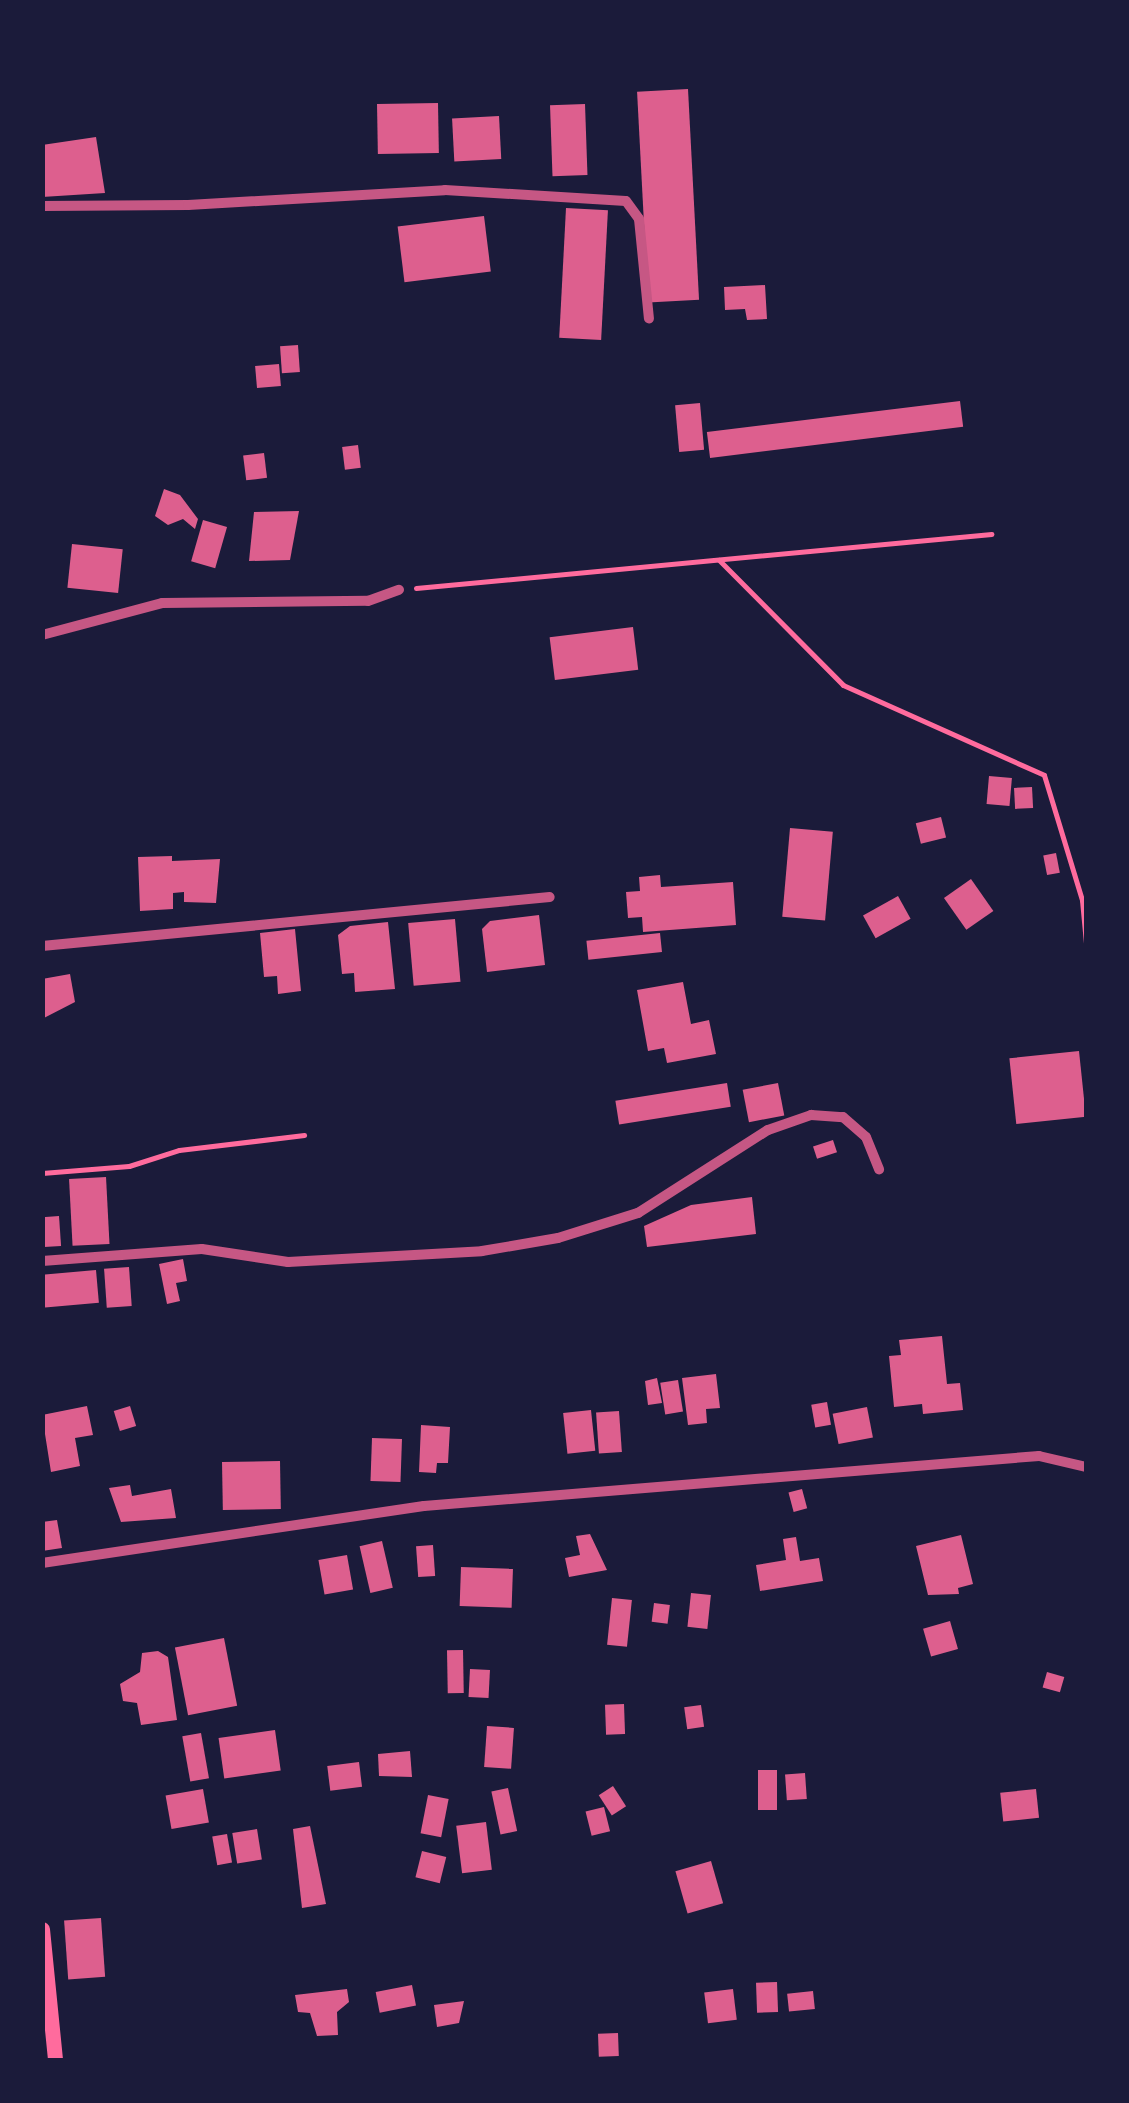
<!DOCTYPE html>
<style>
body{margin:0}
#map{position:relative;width:1129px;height:2103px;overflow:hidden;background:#1b1b3a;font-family:"Varela Round",sans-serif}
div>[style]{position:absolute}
.building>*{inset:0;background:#dd5f8e;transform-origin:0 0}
.path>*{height:5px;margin:-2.5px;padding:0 2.5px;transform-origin:2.5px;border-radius:2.5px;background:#ff6b9d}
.minor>*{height:10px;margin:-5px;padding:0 5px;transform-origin:5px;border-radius:5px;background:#c65784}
.secondary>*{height:15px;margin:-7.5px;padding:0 7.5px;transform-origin:7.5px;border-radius:7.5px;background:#ff6b9d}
span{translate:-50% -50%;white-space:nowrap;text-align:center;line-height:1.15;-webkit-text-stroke:8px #1b1b3a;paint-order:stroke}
.frame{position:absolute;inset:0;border:45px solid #1b1b3a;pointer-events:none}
</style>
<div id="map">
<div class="building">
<i style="left:688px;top:89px;width:211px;height:51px;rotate:87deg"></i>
<i style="left:438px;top:103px;width:50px;height:61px;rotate:89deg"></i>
<i style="left:585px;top:104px;width:71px;height:35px;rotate:88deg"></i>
<i style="left:499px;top:116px;width:43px;height:47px;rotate:87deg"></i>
<i style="clip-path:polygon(96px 137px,105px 193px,42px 197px,42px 145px)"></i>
<i style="left:566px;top:208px;width:42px;height:130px;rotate:3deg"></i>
<i style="left:484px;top:216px;width:56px;height:87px;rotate:83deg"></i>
<i style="clip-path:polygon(765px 285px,767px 319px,747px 320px,745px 309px,725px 310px,724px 287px)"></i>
<i style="left:298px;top:345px;width:27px;height:18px;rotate:86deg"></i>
<i style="left:279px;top:364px;width:22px;height:24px;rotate:85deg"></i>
<i style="left:960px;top:401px;width:26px;height:255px;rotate:83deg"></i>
<i style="left:700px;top:403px;width:47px;height:25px;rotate:85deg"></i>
<i style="left:358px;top:445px;width:23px;height:16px;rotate:83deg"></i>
<i style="left:264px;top:453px;width:25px;height:21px;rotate:83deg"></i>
<i style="clip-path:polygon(164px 489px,180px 495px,198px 519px,195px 529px,183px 519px,168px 525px,155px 516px)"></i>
<i style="clip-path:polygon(299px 511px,290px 560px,249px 561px,254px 512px)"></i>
<i style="left:203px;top:520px;width:25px;height:43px;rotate:16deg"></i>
<i style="left:72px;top:544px;width:51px;height:44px;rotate:6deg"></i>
<i style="left:633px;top:627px;width:43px;height:84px;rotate:83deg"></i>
<i style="left:989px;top:776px;width:23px;height:28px;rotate:5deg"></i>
<i style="left:1032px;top:787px;width:21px;height:18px;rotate:87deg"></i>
<i style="left:941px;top:817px;width:21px;height:26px;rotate:76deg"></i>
<i style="left:790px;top:828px;width:43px;height:89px;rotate:5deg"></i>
<i style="left:1056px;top:853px;width:20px;height:13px;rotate:79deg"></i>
<i style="clip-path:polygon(172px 856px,172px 861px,220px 859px,216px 903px,184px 902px,184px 892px,173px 893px,173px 909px,140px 911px,138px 857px)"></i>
<i style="clip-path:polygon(660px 875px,661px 887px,733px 882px,736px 925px,643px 932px,642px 917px,628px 918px,626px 892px,640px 891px,639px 877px)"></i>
<i style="left:971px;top:879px;width:39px;height:33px;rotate:55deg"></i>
<i style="left:898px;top:896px;width:26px;height:40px;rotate:61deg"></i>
<i style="clip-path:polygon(539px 915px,545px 965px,487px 972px,482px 929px,490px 921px)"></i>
<i style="left:455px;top:919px;width:63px;height:47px;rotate:85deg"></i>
<i style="clip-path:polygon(388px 922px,395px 989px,355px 992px,354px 973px,342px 974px,338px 935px,350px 926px)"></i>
<i style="clip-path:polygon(295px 929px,301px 991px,278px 994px,277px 976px,264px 977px,260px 933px)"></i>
<i style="left:660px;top:933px;width:19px;height:74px;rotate:84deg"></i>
<i style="clip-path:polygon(70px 974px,75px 1002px,42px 1019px,42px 979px)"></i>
<i style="clip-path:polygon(683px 982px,691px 1024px,709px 1020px,716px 1054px,667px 1063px,664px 1048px,648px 1051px,637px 990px)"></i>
<i style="left:1079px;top:1051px;width:66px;height:70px;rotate:84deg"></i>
<i style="left:727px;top:1083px;width:24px;height:113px;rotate:81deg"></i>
<i style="left:778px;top:1083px;width:33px;height:36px;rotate:79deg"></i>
<i style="left:833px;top:1140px;width:13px;height:21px;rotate:72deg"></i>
<i style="left:106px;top:1177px;width:67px;height:37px;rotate:87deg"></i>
<i style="clip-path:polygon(752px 1197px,756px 1234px,647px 1247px,644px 1226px,691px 1205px)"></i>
<i style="left:59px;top:1216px;width:30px;height:17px;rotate:86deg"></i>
<i style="clip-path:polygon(183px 1259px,187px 1281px,176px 1283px,180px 1301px,167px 1304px,159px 1264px)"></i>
<i style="left:129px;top:1267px;width:39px;height:25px;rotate:86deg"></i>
<i style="left:96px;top:1270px;width:33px;height:54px;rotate:85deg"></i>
<i style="clip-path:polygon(942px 1336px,947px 1384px,960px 1383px,963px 1410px,923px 1414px,922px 1404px,894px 1407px,889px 1356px,901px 1355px,899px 1340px)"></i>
<i style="clip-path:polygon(716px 1374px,720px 1408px,706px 1409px,707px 1423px,688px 1425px,682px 1378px)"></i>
<i style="clip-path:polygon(657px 1378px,662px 1403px,648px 1405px,645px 1381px)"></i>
<i style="left:678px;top:1380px;width:32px;height:18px;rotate:81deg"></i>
<i style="left:827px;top:1402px;width:23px;height:16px;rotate:80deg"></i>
<i style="clip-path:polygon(87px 1406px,93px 1435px,75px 1438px,80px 1466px,51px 1472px,42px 1415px)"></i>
<i style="left:130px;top:1406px;width:21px;height:17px;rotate:73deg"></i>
<i style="left:867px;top:1407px;width:31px;height:35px;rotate:79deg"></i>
<i style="left:591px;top:1410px;width:41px;height:28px;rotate:84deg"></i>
<i style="left:619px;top:1411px;width:41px;height:23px;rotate:86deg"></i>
<i style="clip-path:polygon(421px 1425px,450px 1427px,448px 1463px,437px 1463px,436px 1473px,419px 1472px)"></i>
<i style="left:372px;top:1438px;width:30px;height:43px;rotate:2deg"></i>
<i style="left:280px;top:1461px;width:48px;height:58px;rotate:89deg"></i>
<i style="clip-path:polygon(130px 1485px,132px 1496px,171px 1489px,176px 1518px,121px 1522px,109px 1488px)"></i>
<i style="left:802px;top:1489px;width:20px;height:14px;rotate:75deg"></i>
<i style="clip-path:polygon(57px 1520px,62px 1548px,42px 1551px,42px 1522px)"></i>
<i style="clip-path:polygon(590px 1534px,607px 1570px,569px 1577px,565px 1558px,580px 1555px,576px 1536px)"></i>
<i style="clip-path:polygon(961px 1535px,973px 1584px,958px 1588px,959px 1594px,928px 1595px,916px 1546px)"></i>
<i style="clip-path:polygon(796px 1537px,800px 1561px,819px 1558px,823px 1581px,760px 1591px,756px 1565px,786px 1560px,783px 1539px)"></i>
<i style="left:382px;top:1541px;width:48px;height:23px;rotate:77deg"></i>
<i style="left:433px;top:1545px;width:31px;height:17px;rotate:86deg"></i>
<i style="left:347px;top:1555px;width:35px;height:29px;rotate:80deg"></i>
<i style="left:461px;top:1567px;width:52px;height:39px;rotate:2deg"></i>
<i style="left:691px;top:1593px;width:20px;height:34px;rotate:6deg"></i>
<i style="left:612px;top:1598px;width:20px;height:47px;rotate:6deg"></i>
<i style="left:654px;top:1603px;width:16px;height:19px;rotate:7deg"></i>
<i style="left:950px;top:1621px;width:29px;height:28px;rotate:74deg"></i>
<i style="left:224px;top:1638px;width:69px;height:50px;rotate:79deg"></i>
<i style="left:463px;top:1650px;width:43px;height:16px;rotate:89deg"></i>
<i style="clip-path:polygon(158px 1651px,168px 1657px,177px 1720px,141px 1725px,137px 1703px,123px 1701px,120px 1684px,140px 1672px,142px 1653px)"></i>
<i style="left:470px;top:1669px;width:20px;height:28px;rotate:3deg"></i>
<i style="left:1047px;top:1672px;width:18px;height:16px;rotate:16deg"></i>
<i style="left:624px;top:1704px;width:30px;height:19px;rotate:88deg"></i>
<i style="left:701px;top:1705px;width:22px;height:17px;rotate:82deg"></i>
<i style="left:487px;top:1726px;width:27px;height:41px;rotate:4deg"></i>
<i style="left:275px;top:1730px;width:41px;height:57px;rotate:82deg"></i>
<i style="left:201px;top:1733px;width:46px;height:19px;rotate:80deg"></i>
<i style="clip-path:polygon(410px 1751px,412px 1777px,379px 1776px,378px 1754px)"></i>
<i style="left:359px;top:1762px;width:25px;height:32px;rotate:83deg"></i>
<i style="left:758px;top:1770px;width:19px;height:40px"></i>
<i style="left:805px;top:1773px;width:26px;height:20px;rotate:86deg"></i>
<i style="left:613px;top:1786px;width:24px;height:17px;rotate:57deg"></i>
<i style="left:508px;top:1788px;width:44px;height:17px;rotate:78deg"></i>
<i style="left:203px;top:1789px;width:34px;height:38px;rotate:80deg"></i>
<i style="left:1036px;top:1789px;width:29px;height:36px;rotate:84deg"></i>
<i style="left:428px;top:1795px;width:21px;height:39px;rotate:11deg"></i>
<i style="left:604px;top:1807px;width:25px;height:19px;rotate:76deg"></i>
<i style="left:486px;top:1822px;width:48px;height:30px;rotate:83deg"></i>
<i style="clip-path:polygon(310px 1826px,326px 1904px,302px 1908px,293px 1829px)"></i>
<i style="left:257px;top:1829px;width:31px;height:25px;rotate:81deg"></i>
<i style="left:227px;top:1834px;width:29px;height:15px;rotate:80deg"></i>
<i style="left:422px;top:1851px;width:25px;height:27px;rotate:14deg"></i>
<i style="left:711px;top:1861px;width:44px;height:37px;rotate:74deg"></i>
<i style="left:101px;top:1918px;width:59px;height:37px;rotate:86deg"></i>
<i style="left:777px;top:1982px;width:30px;height:21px;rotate:88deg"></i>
<i style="left:412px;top:1985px;width:21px;height:37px;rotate:79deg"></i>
<i style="clip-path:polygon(347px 1989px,349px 2002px,337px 2012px,338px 2035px,317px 2036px,310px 2013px,298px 2012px,295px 1995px)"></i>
<i style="left:733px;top:1989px;width:31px;height:29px;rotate:83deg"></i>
<i style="left:813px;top:1991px;width:18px;height:26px;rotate:84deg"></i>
<i style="clip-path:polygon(464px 2001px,459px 2023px,437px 2027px,434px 2005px)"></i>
<i style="left:618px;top:2033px;width:23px;height:20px;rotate:88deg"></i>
</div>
<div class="path">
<i style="left:719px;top:560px;width:176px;rotate:45.2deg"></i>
<i style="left:843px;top:685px;width:220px;rotate:24.1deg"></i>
<i style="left:1044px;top:775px;width:131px;rotate:73.1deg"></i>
<i style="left:1082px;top:900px;width:43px;rotate:84.7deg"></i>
<i style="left:416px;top:588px;width:578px;rotate:-5.37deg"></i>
<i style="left:42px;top:1173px;width:87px;rotate:-4.6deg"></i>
<i style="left:129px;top:1166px;width:52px;rotate:-17.7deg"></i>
<i style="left:179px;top:1150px;width:126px;rotate:-6.8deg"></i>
</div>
<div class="minor">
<i style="left:42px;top:206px;width:146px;rotate:-0.4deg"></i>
<i style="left:188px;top:205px;width:257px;rotate:-3.3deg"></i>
<i style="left:445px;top:190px;width:181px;rotate:3.5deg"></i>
<i style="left:626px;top:201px;width:22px;rotate:54deg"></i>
<i style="left:639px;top:219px;width:100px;rotate:84.3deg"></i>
<i style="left:42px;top:635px;width:124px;rotate:-14.9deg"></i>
<i style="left:162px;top:603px;width:206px;rotate:-0.6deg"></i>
<i style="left:368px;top:601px;width:33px;rotate:-20deg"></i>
<i style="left:42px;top:946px;width:510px;rotate:-5.51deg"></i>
<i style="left:42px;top:1261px;width:160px;rotate:-4.3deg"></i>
<i style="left:202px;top:1249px;width:87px;rotate:8.6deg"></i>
<i style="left:288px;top:1262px;width:194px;rotate:-3.2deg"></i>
<i style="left:482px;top:1251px;width:77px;rotate:-9.7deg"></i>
<i style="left:558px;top:1238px;width:84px;rotate:-17.4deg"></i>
<i style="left:638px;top:1213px;width:154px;rotate:-32.6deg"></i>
<i style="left:768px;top:1130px;width:46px;rotate:-19.2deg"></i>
<i style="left:811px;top:1115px;width:32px;rotate:4deg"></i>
<i style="left:843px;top:1117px;width:30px;rotate:41deg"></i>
<i style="left:866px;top:1137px;width:35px;rotate:68deg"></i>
<i style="left:42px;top:1563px;width:386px;rotate:-8.5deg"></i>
<i style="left:424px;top:1506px;width:617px;rotate:-4.65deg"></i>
<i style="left:1039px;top:1456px;width:48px;rotate:13.2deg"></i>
</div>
<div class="secondary">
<i style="left:42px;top:1929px;width:132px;rotate:84.3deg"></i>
</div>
<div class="frame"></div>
</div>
